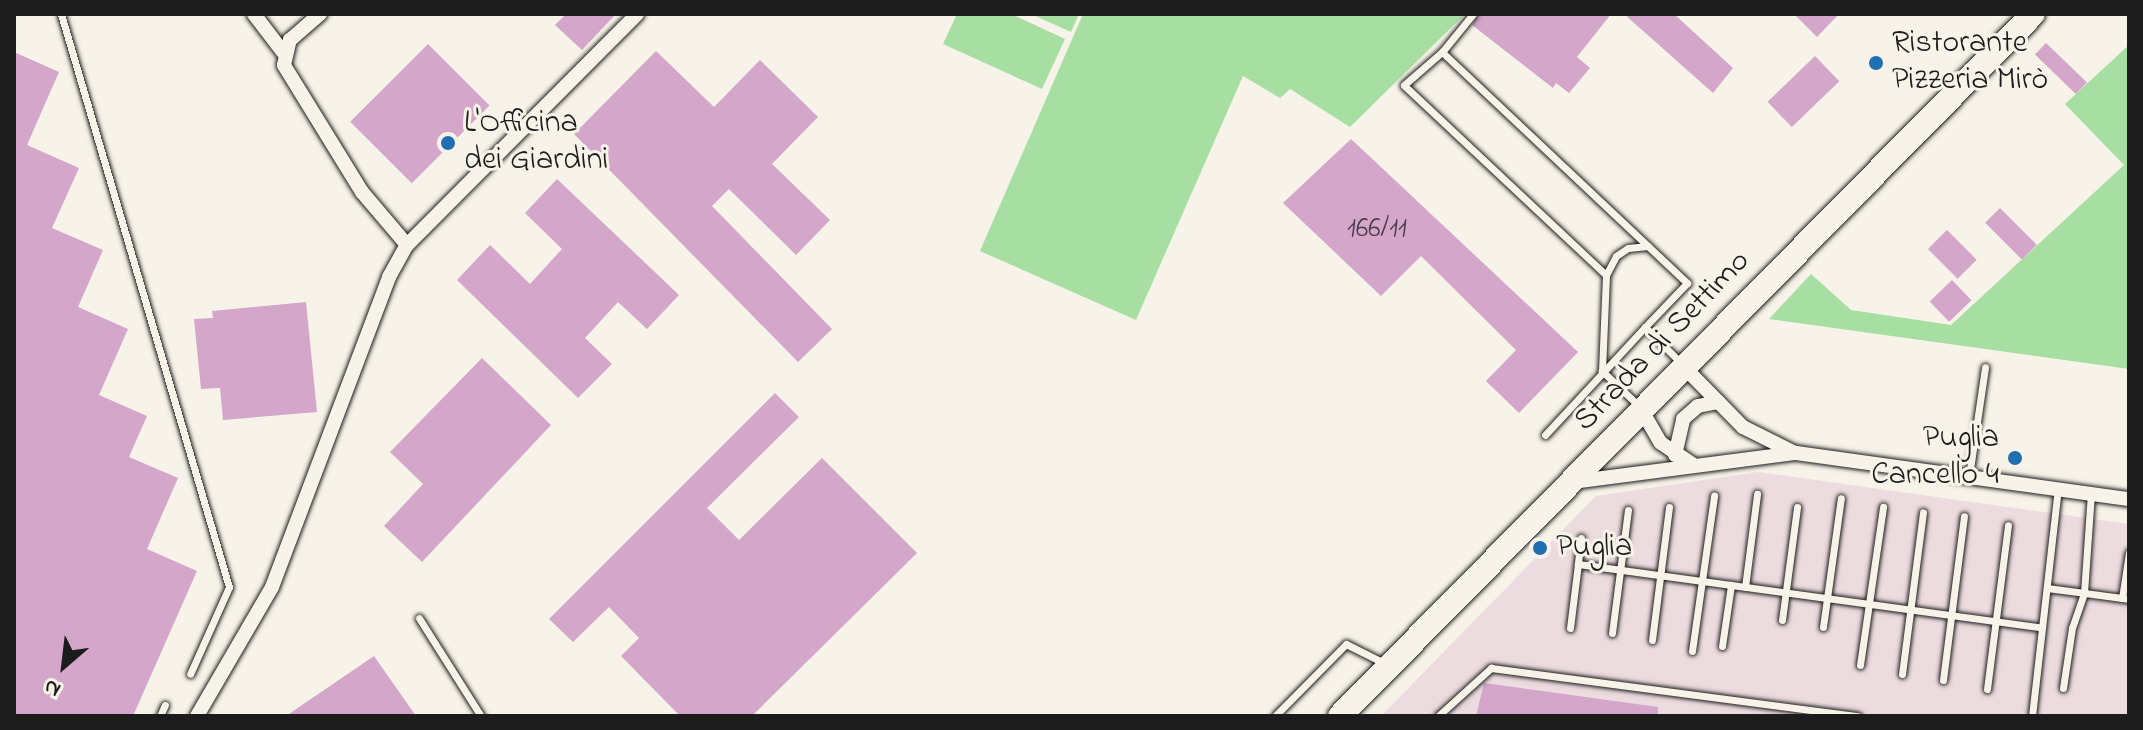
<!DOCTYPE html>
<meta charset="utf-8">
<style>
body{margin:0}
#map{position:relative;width:2143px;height:730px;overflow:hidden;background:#f7f3e8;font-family:"Indie Flower",sans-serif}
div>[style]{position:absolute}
.built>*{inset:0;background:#ecdcdf}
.green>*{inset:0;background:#a7dfa3}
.building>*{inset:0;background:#d3a6ca;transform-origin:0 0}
.roads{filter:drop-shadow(0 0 2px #1c1c1c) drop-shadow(0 0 2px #1c1c1c)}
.service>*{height:7px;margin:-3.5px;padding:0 3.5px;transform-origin:3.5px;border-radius:3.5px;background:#f7f3e8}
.minor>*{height:14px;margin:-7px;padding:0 7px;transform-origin:7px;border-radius:7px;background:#f7f3e8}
.primary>*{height:24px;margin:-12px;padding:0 12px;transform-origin:12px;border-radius:12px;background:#f7f3e8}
.dots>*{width:22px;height:22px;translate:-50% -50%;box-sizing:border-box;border:4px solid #f7f3e8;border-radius:50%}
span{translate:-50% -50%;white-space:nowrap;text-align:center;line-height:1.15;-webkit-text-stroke:6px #f7f3e8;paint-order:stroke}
.number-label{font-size:28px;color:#4a3e48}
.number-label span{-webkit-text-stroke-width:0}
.poi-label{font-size:32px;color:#1c1c1c}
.left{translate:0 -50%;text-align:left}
.right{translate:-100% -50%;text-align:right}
.street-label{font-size:32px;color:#1c1c1c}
.frame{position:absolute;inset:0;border:16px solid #1c1c1c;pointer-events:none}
.north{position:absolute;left:24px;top:626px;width:80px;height:80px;-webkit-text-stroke:6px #f7f3e8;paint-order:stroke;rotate:208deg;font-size:22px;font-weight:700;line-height:32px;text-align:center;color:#1c1c1c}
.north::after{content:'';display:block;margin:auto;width:28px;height:36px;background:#1c1c1c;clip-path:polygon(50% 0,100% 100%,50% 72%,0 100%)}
</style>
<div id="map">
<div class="built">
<i style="clip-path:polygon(1758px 472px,2129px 524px,2129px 716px,1381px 716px,1596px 496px)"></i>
</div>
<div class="green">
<i style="clip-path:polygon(957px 14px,1011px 14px,1065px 39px,1042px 89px,943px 44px)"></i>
<i style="clip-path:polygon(1031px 14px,1079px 14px,1071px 32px)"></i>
<i style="clip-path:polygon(1083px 14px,1465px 14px,1350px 127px,1290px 89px,1280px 98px,1243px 76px,1136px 320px,980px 251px)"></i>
<i style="clip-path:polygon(2129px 45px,2129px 369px,1769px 319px,1811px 274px,1851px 310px,1951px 325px,2124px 165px,2065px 104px)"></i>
</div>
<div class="building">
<i style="clip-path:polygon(566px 14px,616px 14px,582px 50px,555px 25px)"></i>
<i style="clip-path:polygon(1479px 14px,1611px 14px,1577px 57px,1590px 68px,1569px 93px,1556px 83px,1553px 88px,1472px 25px)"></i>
<i style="clip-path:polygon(1624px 14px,1674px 14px,1733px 68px,1713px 93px)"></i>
<i style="clip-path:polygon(1794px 14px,1839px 14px,1817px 37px)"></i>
<i style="left:2046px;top:43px;width:57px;height:16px;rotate:44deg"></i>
<i style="left:428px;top:44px;width:87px;height:110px;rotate:45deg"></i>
<i style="clip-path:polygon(656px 51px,714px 107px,760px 60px,818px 117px,772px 164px,830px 220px,796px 255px,729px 189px,712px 206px,832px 329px,798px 362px,574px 134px)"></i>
<i style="clip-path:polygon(14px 52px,59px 72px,27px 145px,79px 168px,52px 228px,103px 250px,78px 307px,128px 329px,99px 395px,147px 416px,129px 457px,178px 478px,147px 549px,197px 571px,133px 716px,14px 716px)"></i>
<i style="left:1815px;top:56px;width:35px;height:66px;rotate:46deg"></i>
<i style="clip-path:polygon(1351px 139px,1578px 352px,1519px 413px,1486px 381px,1516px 350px,1421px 256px,1381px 296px,1283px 203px)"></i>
<i style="clip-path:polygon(557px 179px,679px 295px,647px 329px,618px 302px,585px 338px,612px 364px,578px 398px,457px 280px,490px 245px,530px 284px,562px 249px,525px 213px)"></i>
<i style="left:2000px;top:208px;width:52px;height:21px;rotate:45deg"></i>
<i style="left:1947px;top:230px;width:42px;height:27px;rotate:45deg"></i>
<i style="left:1952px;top:280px;width:28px;height:31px;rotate:46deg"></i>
<i style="clip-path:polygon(306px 302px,317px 412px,223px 420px,220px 388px,201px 389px,194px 319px,213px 318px,212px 311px)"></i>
<i style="clip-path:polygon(482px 358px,551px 425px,422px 562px,384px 526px,423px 484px,390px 452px)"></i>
<i style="clip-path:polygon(775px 393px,799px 417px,707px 508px,739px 540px,822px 458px,917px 553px,752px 716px,680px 716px,621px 656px,639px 638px,609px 607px,573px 642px,549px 619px)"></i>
<i style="clip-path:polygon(374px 656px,416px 716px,286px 716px)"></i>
<i style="clip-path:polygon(1484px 683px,1658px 707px,1658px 716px,1476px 716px)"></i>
</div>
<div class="roads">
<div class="service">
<i style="left:61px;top:14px;width:597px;rotate:73.66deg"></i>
<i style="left:229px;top:587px;width:95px;rotate:114.1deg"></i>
<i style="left:1442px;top:52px;width:49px;rotate:-50.8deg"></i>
<i style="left:1606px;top:275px;width:21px;rotate:-62deg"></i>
<i style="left:1616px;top:256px;width:14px;rotate:-34deg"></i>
<i style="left:1628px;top:248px;width:20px;rotate:-6deg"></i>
<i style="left:1638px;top:405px;width:50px;rotate:-136.6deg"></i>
<i style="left:1602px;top:371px;width:96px;rotate:-87.6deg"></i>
<i style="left:1606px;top:275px;width:277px;rotate:-136.8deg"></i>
<i style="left:1404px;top:85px;width:50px;rotate:-41deg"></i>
<i style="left:1442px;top:52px;width:337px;rotate:43.3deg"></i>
<i style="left:1687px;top:283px;width:61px;rotate:133.7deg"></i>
<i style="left:1645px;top:327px;width:52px;rotate:45deg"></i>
<i style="left:1545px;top:435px;width:147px;rotate:-47.2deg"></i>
<i style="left:1969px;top:476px;width:110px;rotate:-81.6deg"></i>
<i style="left:1581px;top:538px;width:26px;rotate:97deg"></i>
<i style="left:1578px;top:564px;width:465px;rotate:7.8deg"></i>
<i style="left:1745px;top:587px;width:94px;rotate:-82.6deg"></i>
<i style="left:2047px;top:588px;width:83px;rotate:7.6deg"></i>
<i style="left:2122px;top:598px;width:46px;rotate:-81.2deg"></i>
<i style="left:419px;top:618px;width:116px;rotate:57.7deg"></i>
<i style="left:1782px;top:620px;width:114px;rotate:-82.4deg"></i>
<i style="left:1823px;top:627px;width:130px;rotate:-82.1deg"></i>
<i style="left:1570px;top:628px;width:64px;rotate:-82.9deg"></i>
<i style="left:1612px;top:633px;width:124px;rotate:-82.6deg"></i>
<i style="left:1652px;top:640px;width:134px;rotate:-82.7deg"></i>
<i style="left:1722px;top:646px;width:62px;rotate:-81.6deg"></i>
<i style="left:1692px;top:651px;width:157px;rotate:-81.9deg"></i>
<i style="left:1860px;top:665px;width:160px;rotate:-81.7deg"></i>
<i style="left:1902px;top:674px;width:163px;rotate:-82.6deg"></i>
<i style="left:1943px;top:680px;width:165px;rotate:-82.7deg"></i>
<i style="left:2063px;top:688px;width:61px;rotate:-81.5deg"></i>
<i style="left:2072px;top:628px;width:37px;rotate:-71deg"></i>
<i style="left:2084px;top:593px;width:100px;rotate:-86deg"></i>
<i style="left:1987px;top:689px;width:165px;rotate:-82.7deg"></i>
<i style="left:160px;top:716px;width:12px;rotate:-66deg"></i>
<i style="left:1275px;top:716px;width:101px;rotate:-45.4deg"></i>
<i style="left:1346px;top:644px;width:45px;rotate:26.6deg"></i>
<i style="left:1438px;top:716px;width:72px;rotate:-42.2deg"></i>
<i style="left:1491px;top:668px;width:370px;rotate:7.5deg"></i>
<i style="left:2032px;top:716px;width:228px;rotate:-83.5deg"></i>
</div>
<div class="minor">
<i style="left:254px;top:14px;width:48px;rotate:52.7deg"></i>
<i style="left:407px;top:245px;width:326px;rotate:-45.1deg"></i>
<i style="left:1683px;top:366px;width:86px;rotate:45.5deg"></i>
<i style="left:1743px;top:427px;width:58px;rotate:26.6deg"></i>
<i style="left:1641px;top:409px;width:39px;rotate:60deg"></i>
<i style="left:1661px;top:443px;width:40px;rotate:34deg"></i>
<i style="left:1675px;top:455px;width:37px;rotate:-77deg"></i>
<i style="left:1683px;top:419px;width:20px;rotate:-41deg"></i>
<i style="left:1698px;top:406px;width:21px;rotate:-11deg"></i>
<i style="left:1572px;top:482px;width:226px;rotate:-7.4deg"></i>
<i style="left:1796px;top:453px;width:336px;rotate:7.9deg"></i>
<i style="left:197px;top:716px;width:149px;rotate:-59.8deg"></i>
<i style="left:272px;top:587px;width:331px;rotate:-69.3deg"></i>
<i style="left:389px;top:277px;width:37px;rotate:-61deg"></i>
<i style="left:407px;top:245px;width:70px;rotate:-130.3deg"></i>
<i style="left:362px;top:192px;width:149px;rotate:-121.6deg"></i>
<i style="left:284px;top:65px;width:26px;rotate:-77deg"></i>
<i style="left:290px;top:40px;width:40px;rotate:-41deg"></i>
</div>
<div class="primary">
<i style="left:1340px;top:716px;width:986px;rotate:-45.37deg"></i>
</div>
</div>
<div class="dots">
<i style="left:1876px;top:63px;background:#1f6fb2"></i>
<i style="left:448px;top:143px;background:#1f6fb2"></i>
<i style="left:2015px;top:458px;background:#1f6fb2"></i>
<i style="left:1540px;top:548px;background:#1f6fb2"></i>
</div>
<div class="number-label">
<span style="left:1377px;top:230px">166/11</span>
</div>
<div class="poi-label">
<span class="left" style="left:1892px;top:63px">Ristorante<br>Pizzeria Mirò</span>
<span class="left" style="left:464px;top:143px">L'Officina<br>dei Giardini</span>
<span class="right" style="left:1999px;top:458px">Puglia<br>Cancello 4</span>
<span class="left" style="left:1556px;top:548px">Puglia</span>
</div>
<div class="street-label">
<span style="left:1663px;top:342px;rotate:-46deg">Strada di Settimo</span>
</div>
<div class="frame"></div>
<div class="north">N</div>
</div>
